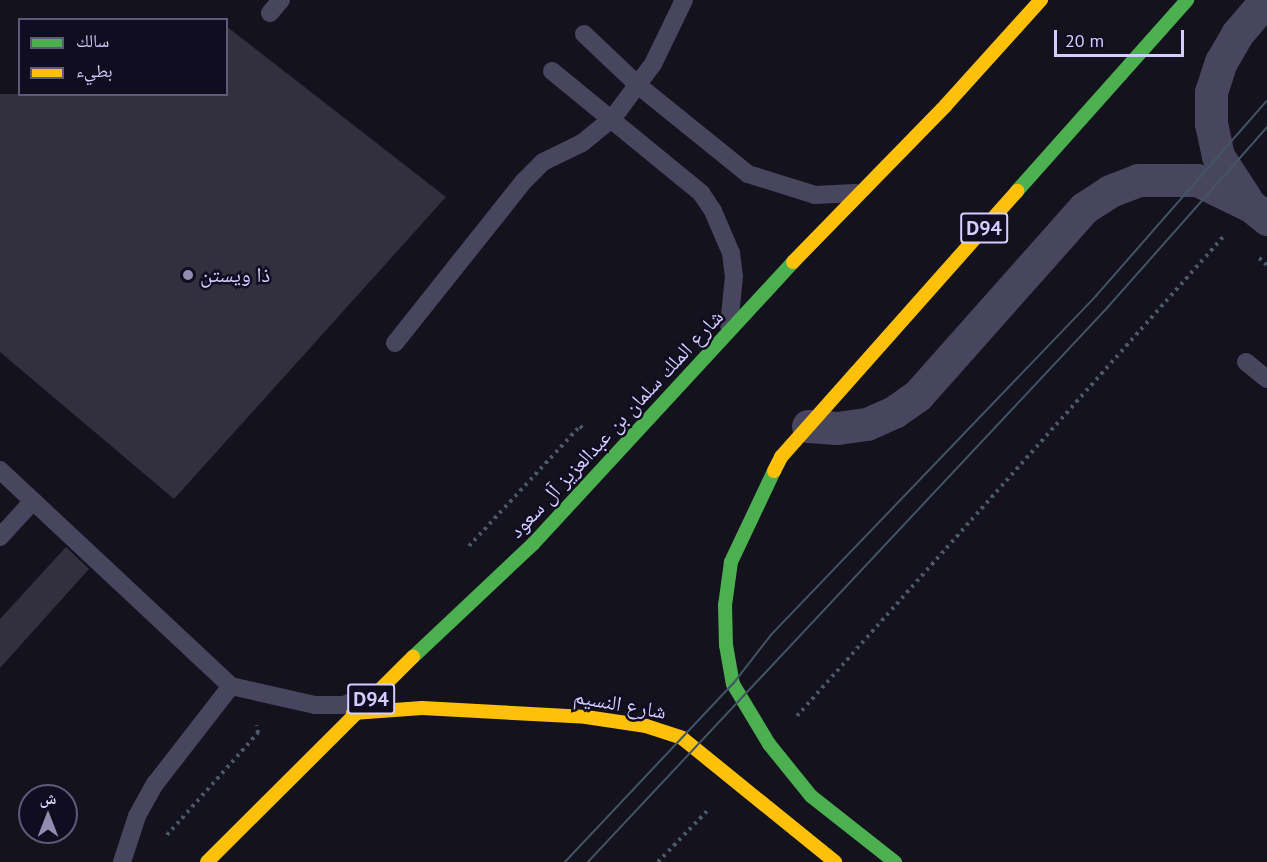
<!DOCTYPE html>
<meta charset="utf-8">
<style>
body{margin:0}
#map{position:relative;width:1267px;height:862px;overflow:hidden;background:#14121d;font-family:"PT Sans","Noto Naskh Arabic",sans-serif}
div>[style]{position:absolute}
.building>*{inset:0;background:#322f3f}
.path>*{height:4px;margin-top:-2px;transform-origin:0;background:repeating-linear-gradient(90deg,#4a5967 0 3px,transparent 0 7.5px)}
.lane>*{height:18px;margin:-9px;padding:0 9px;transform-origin:9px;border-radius:9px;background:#48465e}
.street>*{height:33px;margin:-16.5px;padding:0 16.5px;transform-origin:16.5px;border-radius:16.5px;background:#48465e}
.fast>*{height:14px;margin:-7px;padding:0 7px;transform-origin:7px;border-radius:7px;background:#4caf50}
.slow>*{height:14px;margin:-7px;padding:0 7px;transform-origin:7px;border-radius:7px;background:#ffc107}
.tram>*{height:1.5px;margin:-0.75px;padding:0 0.75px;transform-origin:0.75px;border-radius:0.75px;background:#415566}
.dots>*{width:16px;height:16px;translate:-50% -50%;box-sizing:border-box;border:3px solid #110d21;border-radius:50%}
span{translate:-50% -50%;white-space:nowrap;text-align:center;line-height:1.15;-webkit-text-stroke:5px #110d21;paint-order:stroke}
.shield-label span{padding:2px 4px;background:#110d21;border:2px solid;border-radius:4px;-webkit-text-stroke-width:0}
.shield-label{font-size:20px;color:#d4cdff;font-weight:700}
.poi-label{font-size:21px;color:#d4cdff}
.left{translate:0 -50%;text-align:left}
.street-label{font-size:21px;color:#d4cdff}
.legend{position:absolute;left:18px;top:18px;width:210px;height:78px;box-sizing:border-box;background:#110d21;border:2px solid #5f5a7a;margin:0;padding:8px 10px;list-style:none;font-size:18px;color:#d4cdff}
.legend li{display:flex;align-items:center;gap:12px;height:30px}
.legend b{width:30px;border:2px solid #5f5a7a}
.north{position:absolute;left:18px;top:784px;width:60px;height:60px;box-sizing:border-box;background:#110d21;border:2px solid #5f5a7a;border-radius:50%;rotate:0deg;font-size:16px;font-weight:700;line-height:24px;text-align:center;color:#d4cdff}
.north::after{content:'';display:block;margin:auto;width:21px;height:27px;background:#918cb0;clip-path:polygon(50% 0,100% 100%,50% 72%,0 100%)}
.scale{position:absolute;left:1054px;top:30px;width:130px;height:27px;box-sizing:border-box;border:3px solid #d4cdff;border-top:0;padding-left:8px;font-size:18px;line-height:21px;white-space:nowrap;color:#d4cdff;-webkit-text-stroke:4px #110d21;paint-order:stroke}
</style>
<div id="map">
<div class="building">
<i style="clip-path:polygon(226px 26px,446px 197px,174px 499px,0 352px,0 94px,226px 94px)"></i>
<i style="clip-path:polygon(66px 547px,89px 569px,0 668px,0 619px)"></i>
</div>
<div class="path">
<i style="left:1259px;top:258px;width:11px;rotate:41deg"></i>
<i style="left:469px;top:546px;width:163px;rotate:-47.2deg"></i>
<i style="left:580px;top:426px;width:6px;rotate:45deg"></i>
<i style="left:797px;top:716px;width:641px;rotate:-48.35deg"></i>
<i style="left:167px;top:835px;width:137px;rotate:-48.3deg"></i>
<i style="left:258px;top:733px;width:8px;rotate:-97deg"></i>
<i style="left:658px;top:862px;width:71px;rotate:-46.1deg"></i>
</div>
<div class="lane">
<i style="left:270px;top:13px;width:17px;rotate:-50deg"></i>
<i style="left:584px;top:34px;width:76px;rotate:43.4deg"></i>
<i style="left:639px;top:86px;width:140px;rotate:38.9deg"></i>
<i style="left:748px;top:174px;width:70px;rotate:17.4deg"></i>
<i style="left:815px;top:195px;width:40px;rotate:-2.9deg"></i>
<i style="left:552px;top:71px;width:193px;rotate:39.3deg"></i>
<i style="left:701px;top:193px;width:22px;rotate:56deg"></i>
<i style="left:713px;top:211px;width:46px;rotate:66.8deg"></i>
<i style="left:731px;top:253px;width:23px;rotate:83deg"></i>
<i style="left:734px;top:276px;width:50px;rotate:95.7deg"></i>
<i style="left:395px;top:343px;width:207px;rotate:-51.5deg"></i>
<i style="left:524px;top:181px;width:27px;rotate:-45deg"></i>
<i style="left:543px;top:162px;width:43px;rotate:-26deg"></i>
<i style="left:582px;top:143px;width:38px;rotate:-39deg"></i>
<i style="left:612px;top:119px;width:69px;rotate:-53.3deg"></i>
<i style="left:653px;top:64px;width:71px;rotate:-64.2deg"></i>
<i style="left:1246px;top:362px;width:27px;rotate:39deg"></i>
<i style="left:0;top:470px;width:316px;rotate:43.1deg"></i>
<i style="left:231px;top:686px;width:86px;rotate:12.7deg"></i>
<i style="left:315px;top:705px;width:29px"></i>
<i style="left:344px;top:705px;width:19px;rotate:-21deg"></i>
<i style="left:0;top:537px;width:49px;rotate:-47.5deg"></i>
<i style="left:122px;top:862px;width:48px;rotate:-71.9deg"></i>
<i style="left:137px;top:816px;width:37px;rotate:-61deg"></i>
<i style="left:155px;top:784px;width:124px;rotate:-52.2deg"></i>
</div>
<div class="street">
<i style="left:1246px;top:199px;width:51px;rotate:-123.1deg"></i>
<i style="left:1218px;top:156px;width:33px;rotate:-102deg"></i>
<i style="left:1211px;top:124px;width:32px;rotate:-90deg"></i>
<i style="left:1211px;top:92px;width:32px;rotate:-72deg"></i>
<i style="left:1221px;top:62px;width:32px;rotate:-60deg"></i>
<i style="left:1237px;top:34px;width:45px;rotate:-49.5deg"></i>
<i style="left:808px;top:426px;width:29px;rotate:4deg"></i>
<i style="left:837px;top:428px;width:30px;rotate:-8deg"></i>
<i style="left:867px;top:424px;width:30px;rotate:-24deg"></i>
<i style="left:894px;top:412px;width:29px;rotate:-35deg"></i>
<i style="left:918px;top:395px;width:250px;rotate:-48.4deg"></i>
<i style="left:1084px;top:208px;width:31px;rotate:-33deg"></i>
<i style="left:1110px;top:191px;width:30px;rotate:-21deg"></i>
<i style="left:1138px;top:180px;width:59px"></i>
<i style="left:1197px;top:180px;width:60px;rotate:25.7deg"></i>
<i style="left:1251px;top:206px;width:21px;rotate:39deg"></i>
</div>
<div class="fast">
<i style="left:1017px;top:191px;width:256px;rotate:-48.3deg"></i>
<i style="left:774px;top:471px;width:101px;rotate:115.3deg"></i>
<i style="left:731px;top:562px;width:43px;rotate:97.9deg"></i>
<i style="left:725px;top:605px;width:40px;rotate:88.6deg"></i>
<i style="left:726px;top:645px;width:40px;rotate:80deg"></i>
<i style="left:733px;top:684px;width:70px;rotate:59deg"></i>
<i style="left:769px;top:744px;width:67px;rotate:51.1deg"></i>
<i style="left:811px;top:796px;width:107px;rotate:38.2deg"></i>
<i style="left:413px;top:657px;width:165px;rotate:-43.3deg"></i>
<i style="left:533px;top:544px;width:384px;rotate:-47.3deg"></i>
</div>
<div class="slow">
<i style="left:793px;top:262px;width:219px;rotate:-45.7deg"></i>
<i style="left:946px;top:105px;width:142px;rotate:-47.9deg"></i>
<i style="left:774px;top:471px;width:16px;rotate:-63deg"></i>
<i style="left:781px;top:457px;width:356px;rotate:-48.4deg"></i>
<i style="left:353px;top:713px;width:69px;rotate:-4.1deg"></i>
<i style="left:422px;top:708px;width:164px;rotate:3.1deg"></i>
<i style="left:586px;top:717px;width:61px;rotate:8.5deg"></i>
<i style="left:646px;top:726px;width:38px;rotate:18deg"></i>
<i style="left:682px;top:738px;width:197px;rotate:39deg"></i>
<i style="left:207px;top:862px;width:291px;rotate:-44.9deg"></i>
</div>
<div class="tram">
<i style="left:565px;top:862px;width:245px;rotate:-46.7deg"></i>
<i style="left:733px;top:684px;width:62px;rotate:-52.2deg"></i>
<i style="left:771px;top:635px;width:470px;rotate:-46.2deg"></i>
<i style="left:1096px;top:296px;width:259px;rotate:-48.8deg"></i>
<i style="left:588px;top:862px;width:761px;rotate:-46.86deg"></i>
<i style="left:1108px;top:307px;width:240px;rotate:-48.5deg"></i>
</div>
<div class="dots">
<i style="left:188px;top:275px;background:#918cb0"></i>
</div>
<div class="shield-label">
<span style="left:984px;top:228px">D94</span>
<span style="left:371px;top:699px">D94</span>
</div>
<div class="poi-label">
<span class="left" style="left:200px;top:275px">ذا ويستن</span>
</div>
<div class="street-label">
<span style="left:616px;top:424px;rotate:-47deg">شارع الملك سلمان بن عبدالعزيز آل سعود</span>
<span style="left:620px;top:704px;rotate:10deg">شارع النسيم</span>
</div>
<ul class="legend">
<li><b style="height:8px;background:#4caf50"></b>سالك</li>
<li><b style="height:8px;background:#ffc107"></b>بطيء</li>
</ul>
<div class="north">ش</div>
<div class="scale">20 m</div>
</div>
